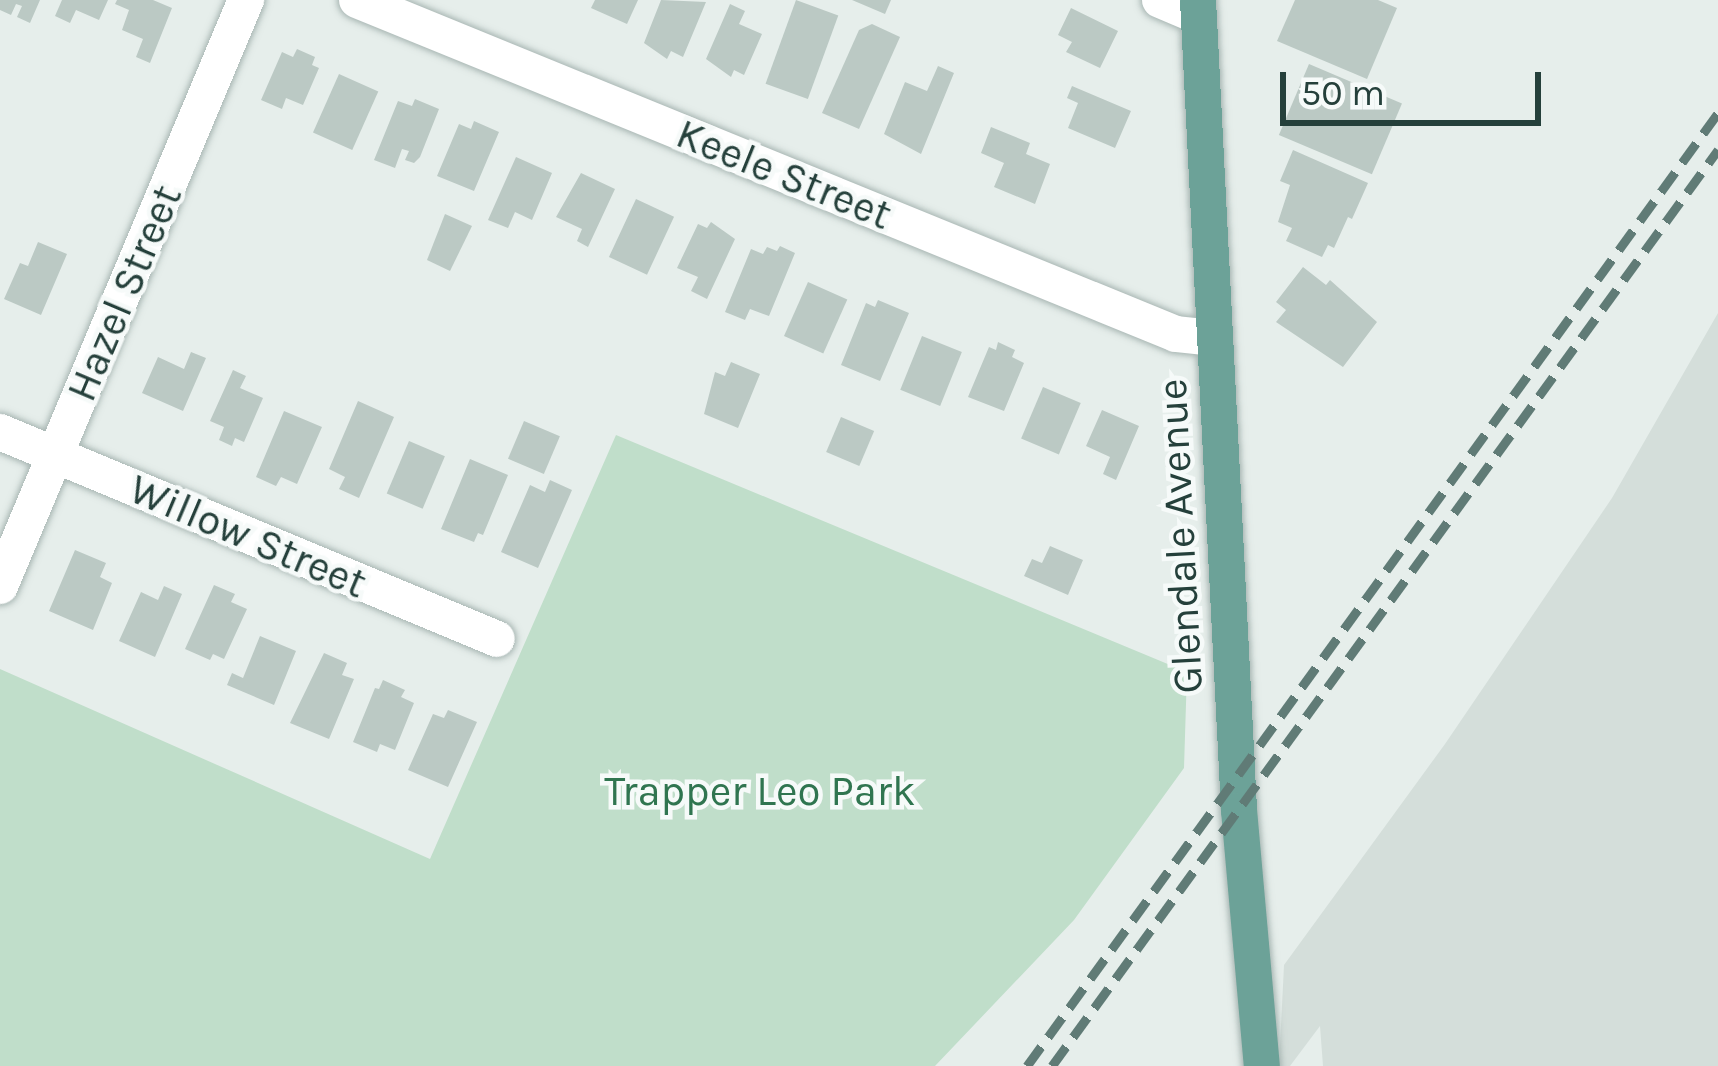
<!DOCTYPE html>
<style>
body{margin:0}
#map{position:relative;width:1718px;height:1066px;overflow:hidden;background:#e6eeeb;font-family:Karla,sans-serif}
div>[style]{position:absolute}
.built>*{inset:0;background:#d4deda}
.green>*{inset:0;background:#c0deca}
.building>*{inset:0;background:#bbc9c4;transform-origin:0 0}
.roads{filter:drop-shadow(0 0 3px #a8b6b3) drop-shadow(0 0 3px #a8b6b3)}
.minor>*{height:36px;margin:-18px;padding:0 18px;transform-origin:18px;border-radius:18px;background:#fff}
.major>*{height:36px;margin:-18px;padding:0 18px;transform-origin:18px;border-radius:18px;background:#6ca298}
.rail>*{height:9px;margin-top:-4.5px;transform-origin:0;background:repeating-linear-gradient(90deg,#607b76 0 24px,transparent 0 36px)}
span{translate:-50% -50%;white-space:nowrap;text-align:center;line-height:1.15;-webkit-text-stroke:9px #f6faf9;paint-order:stroke}
.street-label{font-size:42px;color:#25403b}
.park-label{font-size:42px;color:#307550}
.scale{position:absolute;left:1280px;top:72px;width:261px;height:54px;box-sizing:border-box;border:6px solid #25403b;border-top:0;padding-left:15px;font-size:36px;line-height:42px;white-space:nowrap;color:#25403b;-webkit-text-stroke:9px #f6faf9;paint-order:stroke}
</style>
<div id="map">
<div class="built">
<i style="clip-path:polygon(1718px 313px,1718px 1066px,1323px 1066px,1320px 1026px,1290px 1066px,1279px 1066px,1284px 965px,1445px 744px,1612px 498px)"></i>
</div>
<div class="green">
<i style="clip-path:polygon(616px 435px,1187px 672px,1184px 768px,1074px 920px,935px 1066px,0 1066px,0 669px,430px 859px)"></i>
</div>
<div class="building">
<i style="clip-path:polygon(0 0,40px 0,30px 23px,17px 17px,22px 6px,16px 4px,11px 15px,0 10px)"></i>
<i style="clip-path:polygon(62px 0,108px 0,99px 20px,76px 10px,70px 23px,55px 16px)"></i>
<i style="clip-path:polygon(117px 0,153px 0,172px 8px,150px 63px,136px 57px,143px 39px,122px 30px,129px 10px,115px 4px)"></i>
<i style="clip-path:polygon(595px 0,638px 0,627px 24px,591px 8px)"></i>
<i style="clip-path:polygon(661px 0,706px 2px,683px 57px,671px 51px,667px 59px,644px 43px)"></i>
<i style="left:796px;top:0;width:45px;height:89px;rotate:20deg"></i>
<i style="clip-path:polygon(852px 0,891px 0,885px 14px)"></i>
<i style="clip-path:polygon(1295px 0,1378px 0,1397px 8px,1367px 79px,1277px 41px)"></i>
<i style="clip-path:polygon(730px 4px,745px 11px,739px 24px,762px 34px,744px 75px,734px 70px,731px 77px,706px 59px)"></i>
<i style="clip-path:polygon(1071px 8px,1118px 31px,1100px 68px,1066px 52px,1072px 42px,1058px 35px)"></i>
<i style="clip-path:polygon(872px 24px,900px 37px,859px 129px,822px 113px,859px 30px)"></i>
<i style="clip-path:polygon(297px 49px,315px 57px,312px 65px,319px 68px,303px 105px,286px 98px,282px 109px,261px 100px,282px 52px,293px 57px)"></i>
<i style="left:1309px;top:64px;width:101px;height:77px;rotate:23deg"></i>
<i style="clip-path:polygon(938px 66px,954px 73px,921px 154px,884px 134px,905px 82px,927px 91px)"></i>
<i style="left:339px;top:74px;width:43px;height:64px;rotate:24deg"></i>
<i style="clip-path:polygon(1072px 86px,1131px 111px,1115px 148px,1068px 128px,1078px 103px,1067px 98px)"></i>
<i style="clip-path:polygon(415px 99px,439px 109px,420px 157px,414px 163px,405px 160px,409px 151px,402px 149px,395px 168px,374px 160px,398px 101px,412px 106px)"></i>
<i style="clip-path:polygon(474px 121px,499px 132px,474px 191px,437px 176px,459px 124px,471px 129px)"></i>
<i style="clip-path:polygon(991px 127px,1030px 143px,1026px 154px,1050px 164px,1035px 204px,994px 187px,1004px 163px,981px 153px)"></i>
<i style="clip-path:polygon(1293px 150px,1368px 183px,1352px 219px,1348px 217px,1334px 248px,1328px 245px,1322px 257px,1286px 241px,1292px 228px,1278px 222px,1290px 185px,1280px 181px)"></i>
<i style="clip-path:polygon(516px 157px,552px 173px,532px 220px,515px 212px,508px 228px,488px 220px)"></i>
<i style="clip-path:polygon(581px 173px,615px 189px,588px 247px,577px 241px,582px 229px,556px 217px)"></i>
<i style="left:636px;top:199px;width:42px;height:64px;rotate:25deg"></i>
<i style="clip-path:polygon(445px 214px,472px 226px,450px 271px,427px 260px)"></i>
<i style="clip-path:polygon(711px 222px,735px 239px,707px 299px,691px 291px,698px 277px,677px 268px,698px 224px,707px 228px)"></i>
<i style="clip-path:polygon(38px 242px,67px 254px,41px 315px,4px 299px,20px 263px,28px 266px)"></i>
<i style="clip-path:polygon(780px 246px,795px 253px,769px 316px,750px 309px,745px 320px,725px 312px,751px 249px,763px 254px,767px 247px,777px 251px)"></i>
<i style="clip-path:polygon(1303px 267px,1326px 285px,1330px 280px,1377px 322px,1343px 367px,1276px 322px,1286px 310px,1276px 302px)"></i>
<i style="left:808px;top:282px;width:43px;height:59px;rotate:24deg"></i>
<i style="clip-path:polygon(878px 300px,909px 313px,880px 381px,841px 365px,866px 303px,875px 307px)"></i>
<i style="left:922px;top:336px;width:43px;height:58px;rotate:22deg"></i>
<i style="clip-path:polygon(998px 342px,1015px 350px,1012px 357px,1024px 363px,1004px 411px,968px 397px,989px 347px,996px 350px)"></i>
<i style="clip-path:polygon(191px 352px,206px 358px,183px 411px,142px 393px,158px 357px,184px 369px)"></i>
<i style="clip-path:polygon(731px 362px,760px 374px,738px 428px,704px 414px,715px 372px,725px 376px)"></i>
<i style="clip-path:polygon(233px 370px,246px 376px,240px 388px,263px 398px,244px 442px,235px 438px,232px 446px,219px 440px,224px 427px,210px 421px)"></i>
<i style="left:1043px;top:387px;width:41px;height:56px;rotate:23deg"></i>
<i style="clip-path:polygon(358px 401px,394px 417px,359px 498px,339px 489px,345px 477px,329px 469px)"></i>
<i style="clip-path:polygon(1102px 410px,1139px 426px,1116px 480px,1103px 474px,1110px 457px,1086px 446px)"></i>
<i style="clip-path:polygon(284px 411px,322px 427px,297px 484px,281px 477px,276px 486px,256px 477px)"></i>
<i style="left:841px;top:417px;width:36px;height:38px;rotate:23deg"></i>
<i style="left:524px;top:421px;width:39px;height:41px;rotate:23deg"></i>
<i style="left:409px;top:441px;width:39px;height:57px;rotate:23deg"></i>
<i style="clip-path:polygon(470px 459px,508px 475px,483px 535px,478px 533px,474px 542px,441px 529px)"></i>
<i style="clip-path:polygon(550px 480px,572px 490px,538px 568px,501px 552px,530px 485px,545px 492px)"></i>
<i style="clip-path:polygon(1050px 546px,1083px 560px,1068px 595px,1024px 576px,1032px 559px,1042px 563px)"></i>
<i style="clip-path:polygon(75px 550px,106px 563px,100px 577px,112px 583px,93px 630px,49px 611px)"></i>
<i style="clip-path:polygon(214px 585px,235px 594px,231px 602px,247px 609px,224px 659px,213px 654px,210px 660px,185px 649px)"></i>
<i style="clip-path:polygon(164px 586px,182px 594px,155px 657px,119px 641px,141px 592px,158px 600px)"></i>
<i style="clip-path:polygon(260px 636px,296px 651px,274px 705px,227px 685px,232px 673px,243px 678px)"></i>
<i style="clip-path:polygon(324px 653px,347px 663px,342px 675px,354px 679px,329px 739px,290px 723px)"></i>
<i style="clip-path:polygon(383px 680px,405px 690px,401px 697px,414px 703px,395px 750px,380px 744px,377px 752px,353px 742px,375px 688px,379px 689px)"></i>
<i style="clip-path:polygon(448px 710px,477px 722px,448px 787px,408px 770px,433px 714px,444px 718px)"></i>
</div>
<div class="roads">
<div class="minor">
<i style="left:357px;top:0;width:884px;rotate:22.19deg"></i>
<i style="left:1176px;top:334px;width:38px;rotate:6deg"></i>
<i style="left:1160px;top:0;width:41px;rotate:22.8deg"></i>
<i style="left:0;top:432px;width:538px;rotate:22.61deg"></i>
<i style="left:0;top:586px;width:636px;rotate:-67.23deg"></i>
</div>
<div class="major">
<i style="left:1198px;top:0;width:811px;rotate:87.1deg"></i>
<i style="left:1239px;top:810px;width:257px;rotate:84.9deg"></i>
</div>
</div>
<div class="rail">
<i style="left:1027px;top:1066px;width:1177px;rotate:-54.05deg"></i>
<i style="left:1052px;top:1066px;width:1133px;rotate:-53.98deg"></i>
</div>
<div class="street-label">
<span style="left:784px;top:174px;rotate:22deg">Keele Street</span>
<span style="left:124px;top:293px;rotate:-67deg">Hazel Street</span>
<span style="left:248px;top:536px;rotate:23deg">Willow Street</span>
<span style="left:1180px;top:536px;rotate:-93deg">Glendale Avenue</span>
</div>
<div class="park-label">
<span style="left:760px;top:791px">Trapper Leo Park</span>
</div>
<div class="scale">50 m</div>
</div>
